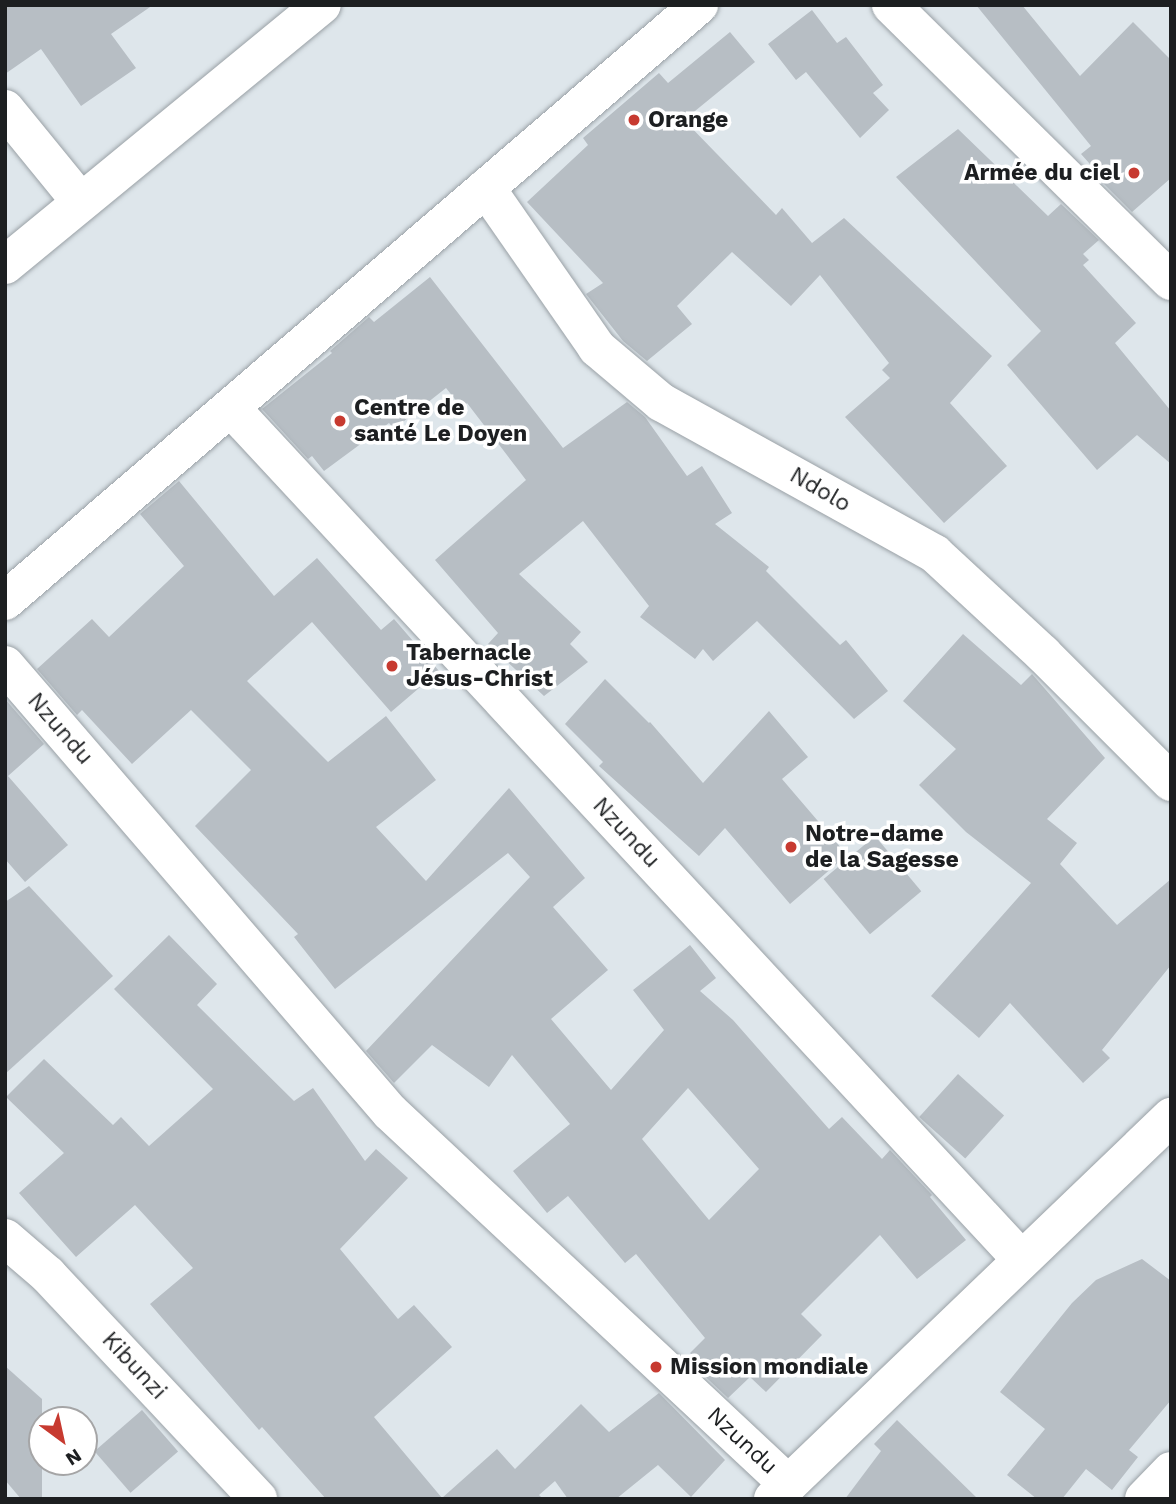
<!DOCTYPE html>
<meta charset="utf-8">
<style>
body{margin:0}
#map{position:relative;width:1176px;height:1504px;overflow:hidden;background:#dee6eb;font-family:"Work Sans",sans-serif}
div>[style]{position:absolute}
.building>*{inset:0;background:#b7bec4;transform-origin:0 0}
.roads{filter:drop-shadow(0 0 2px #9aa1a6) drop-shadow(0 0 2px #9aa1a6)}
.minor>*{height:38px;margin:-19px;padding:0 19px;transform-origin:19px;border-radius:19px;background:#fff}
.dots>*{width:19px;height:19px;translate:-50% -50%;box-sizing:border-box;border:4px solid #fff;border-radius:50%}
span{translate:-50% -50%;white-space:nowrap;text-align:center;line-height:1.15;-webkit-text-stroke:7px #fff;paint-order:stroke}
.poi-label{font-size:23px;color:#1d1f21;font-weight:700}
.left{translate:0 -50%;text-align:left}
.right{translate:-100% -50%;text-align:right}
.street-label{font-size:23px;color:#1d1f21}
.frame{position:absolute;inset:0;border:7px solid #1d1f21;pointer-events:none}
.north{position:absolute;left:28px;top:1406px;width:70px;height:70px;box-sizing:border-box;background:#fff;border:2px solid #a5a5a6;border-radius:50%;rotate:147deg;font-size:19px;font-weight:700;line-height:28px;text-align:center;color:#1d1f21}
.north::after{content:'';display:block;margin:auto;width:24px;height:32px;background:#c73a30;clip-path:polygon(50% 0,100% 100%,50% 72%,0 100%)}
</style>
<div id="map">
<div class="building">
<i style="clip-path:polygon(5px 5px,153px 5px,111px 34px,136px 68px,81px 106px,41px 49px,5px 74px)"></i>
<i style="clip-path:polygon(976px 5px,1022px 5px,1080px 76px,1133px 22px,1171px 60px,1171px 178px,1132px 212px,1094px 174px,1097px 172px,1081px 154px,1091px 146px)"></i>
<i style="clip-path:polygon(812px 10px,837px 43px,846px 37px,883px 85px,873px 93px,889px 110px,860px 138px,806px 72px,796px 80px,768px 44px)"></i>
<i style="clip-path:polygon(730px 32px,755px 62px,684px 120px,776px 215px,782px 208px,812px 243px,844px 218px,992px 356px,950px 403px,1007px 466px,944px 523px,845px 417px,890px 378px,882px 370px,889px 363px,820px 275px,791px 306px,732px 252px,677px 306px,692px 324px,647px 361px,623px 341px,586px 294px,603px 283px,527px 202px,588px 145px,583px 138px,659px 73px,668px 83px)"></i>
<i style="clip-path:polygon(958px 129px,1048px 216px,1061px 204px,1099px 240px,1083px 254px,1089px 260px,1083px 265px,1136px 323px,1115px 343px,1171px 411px,1171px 464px,1137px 435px,1097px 470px,1007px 365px,1041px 331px,896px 177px)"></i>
<i style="clip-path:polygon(430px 277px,563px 448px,627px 402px,645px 417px,687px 476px,702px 466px,732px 513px,715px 524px,769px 567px,766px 571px,840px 645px,846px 640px,888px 691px,854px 719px,757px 621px,713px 661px,703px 649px,695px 659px,640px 617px,649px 606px,583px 521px,519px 574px,581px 632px,570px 644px,588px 662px,544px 696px,488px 644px,498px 633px,435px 560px,526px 480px,467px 403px,462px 408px,446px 388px,394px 429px,389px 423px,324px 471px,312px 456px,308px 459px,262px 409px,332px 353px,330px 351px,369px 317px,374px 322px)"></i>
<i style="clip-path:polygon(evenodd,179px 481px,274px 596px,317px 558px,381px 630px,394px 619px,439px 671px,391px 712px,312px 622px,247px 681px,328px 762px,386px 716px,436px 780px,376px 827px,426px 881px,509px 788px,585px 878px,553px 907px,608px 970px,551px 1019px,611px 1090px,664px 1030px,633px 990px,690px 945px,716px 978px,700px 991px,733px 1020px,829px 1129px,842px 1117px,882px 1159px,890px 1150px,932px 1195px,930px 1197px,966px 1240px,917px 1279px,880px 1235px,801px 1314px,822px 1335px,766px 1392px,750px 1377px,728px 1398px,694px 1366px,699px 1362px,690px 1353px,705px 1338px,636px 1254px,625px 1263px,568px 1196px,547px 1213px,513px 1171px,570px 1124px,512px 1055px,489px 1087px,432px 1045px,394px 1083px,366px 1051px,530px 877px,508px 853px,335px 989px,294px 937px,298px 934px,195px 826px,251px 770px,191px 710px,132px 764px,82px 710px,77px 715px,37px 669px,92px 619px,109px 637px,184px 566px,140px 514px,179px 481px,688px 1088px,759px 1169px,709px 1220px,642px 1139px,688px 1088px)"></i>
<i style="clip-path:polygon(963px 634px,1021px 685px,1032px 674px,1105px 758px,1047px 819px,1077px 843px,1060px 864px,1117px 925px,1171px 879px,1171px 965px,1102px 1050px,1110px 1058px,1083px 1083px,1010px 1003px,979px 1038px,931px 996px,1031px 883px,966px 832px,919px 785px,956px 749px,903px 701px)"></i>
<i style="clip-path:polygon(605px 679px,649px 723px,650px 722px,703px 783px,769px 711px,808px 757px,782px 779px,847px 855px,790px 904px,725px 828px,699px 856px,599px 766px,603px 762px,565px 724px)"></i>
<i style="clip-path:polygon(5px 699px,44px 744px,8px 776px,68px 845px,25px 882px,5px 859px)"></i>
<i style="left:875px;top:836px;width:72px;height:67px;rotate:50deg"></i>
<i style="clip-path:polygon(29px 886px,113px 976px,5px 1074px,5px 902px)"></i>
<i style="clip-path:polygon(169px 935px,217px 984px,197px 1005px,294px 1101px,313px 1088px,365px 1161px,376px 1149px,408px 1178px,340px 1249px,398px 1319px,414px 1305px,452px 1347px,374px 1417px,442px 1498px,497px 1449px,515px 1469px,581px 1404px,609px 1432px,659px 1393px,725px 1460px,691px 1497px,658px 1465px,616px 1499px,568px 1499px,555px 1481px,539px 1495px,543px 1499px,326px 1499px,262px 1427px,259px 1430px,150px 1304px,193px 1268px,135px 1205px,76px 1257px,19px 1193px,64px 1153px,6px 1097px,44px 1059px,113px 1125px,121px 1117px,149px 1146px,213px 1089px,114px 989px)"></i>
<i style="left:958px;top:1074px;width:62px;height:58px;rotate:42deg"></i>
<i style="clip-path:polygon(1142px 1259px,1171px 1281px,1171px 1400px,1129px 1450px,1138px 1457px,1112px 1490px,1086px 1469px,1062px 1499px,1037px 1499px,1007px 1475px,1045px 1429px,1000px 1392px,1072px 1303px,1096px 1280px)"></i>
<i style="clip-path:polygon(5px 1366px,42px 1399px,42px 1499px,21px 1499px,5px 1480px)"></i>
<i style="left:142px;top:1410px;width:55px;height:63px;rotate:49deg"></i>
<i style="clip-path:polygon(897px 1420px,978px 1499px,845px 1499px,881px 1451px,874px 1444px)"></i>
</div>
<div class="roads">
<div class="minor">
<i style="left:891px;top:5px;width:393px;rotate:44.6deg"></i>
<i style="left:5px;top:109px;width:119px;rotate:50.8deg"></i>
<i style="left:486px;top:188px;width:195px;rotate:55.2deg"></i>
<i style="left:597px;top:348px;width:84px;rotate:40.2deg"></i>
<i style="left:661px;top:402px;width:313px;rotate:29deg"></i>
<i style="left:935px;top:554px;width:147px;rotate:42.8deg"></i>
<i style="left:1043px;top:654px;width:181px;rotate:45deg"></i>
<i style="left:5px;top:265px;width:410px;rotate:-39.4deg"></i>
<i style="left:231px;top:408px;width:1161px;rotate:47.13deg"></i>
<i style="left:5px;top:601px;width:915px;rotate:-40.66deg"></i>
<i style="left:5px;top:665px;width:590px;rotate:49.26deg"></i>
<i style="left:390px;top:1112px;width:545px;rotate:43.07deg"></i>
<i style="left:5px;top:1238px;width:57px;rotate:40.7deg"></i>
<i style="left:48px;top:1275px;width:307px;rotate:46.8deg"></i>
<i style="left:773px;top:1499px;width:552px;rotate:-43.82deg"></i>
<i style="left:1144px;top:1499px;width:39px;rotate:-46deg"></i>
</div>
</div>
<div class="dots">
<i style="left:634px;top:120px;background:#c73a30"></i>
<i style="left:1134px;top:173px;background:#c73a30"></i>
<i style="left:340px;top:421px;background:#c73a30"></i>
<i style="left:392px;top:666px;background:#c73a30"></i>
<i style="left:791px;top:847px;background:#c73a30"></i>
<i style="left:656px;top:1367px;background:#c73a30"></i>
</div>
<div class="poi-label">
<span class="left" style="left:648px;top:120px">Orange</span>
<span class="right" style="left:1120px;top:173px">Armée du ciel</span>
<span class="left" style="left:354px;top:421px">Centre de<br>santé Le Doyen</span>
<span class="left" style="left:406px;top:666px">Tabernacle<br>Jésus-Christ</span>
<span class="left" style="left:805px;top:847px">Notre-dame<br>de la Sagesse</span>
<span class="left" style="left:670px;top:1367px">Mission mondiale</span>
</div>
<div class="street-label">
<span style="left:820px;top:490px;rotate:30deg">Ndolo</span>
<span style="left:60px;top:729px;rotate:49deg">Nzundu</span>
<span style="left:626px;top:833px;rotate:47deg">Nzundu</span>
<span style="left:134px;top:1366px;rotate:47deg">Kibunzi</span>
<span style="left:742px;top:1441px;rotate:43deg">Nzundu</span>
</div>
<div class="frame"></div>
<div class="north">N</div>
</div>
